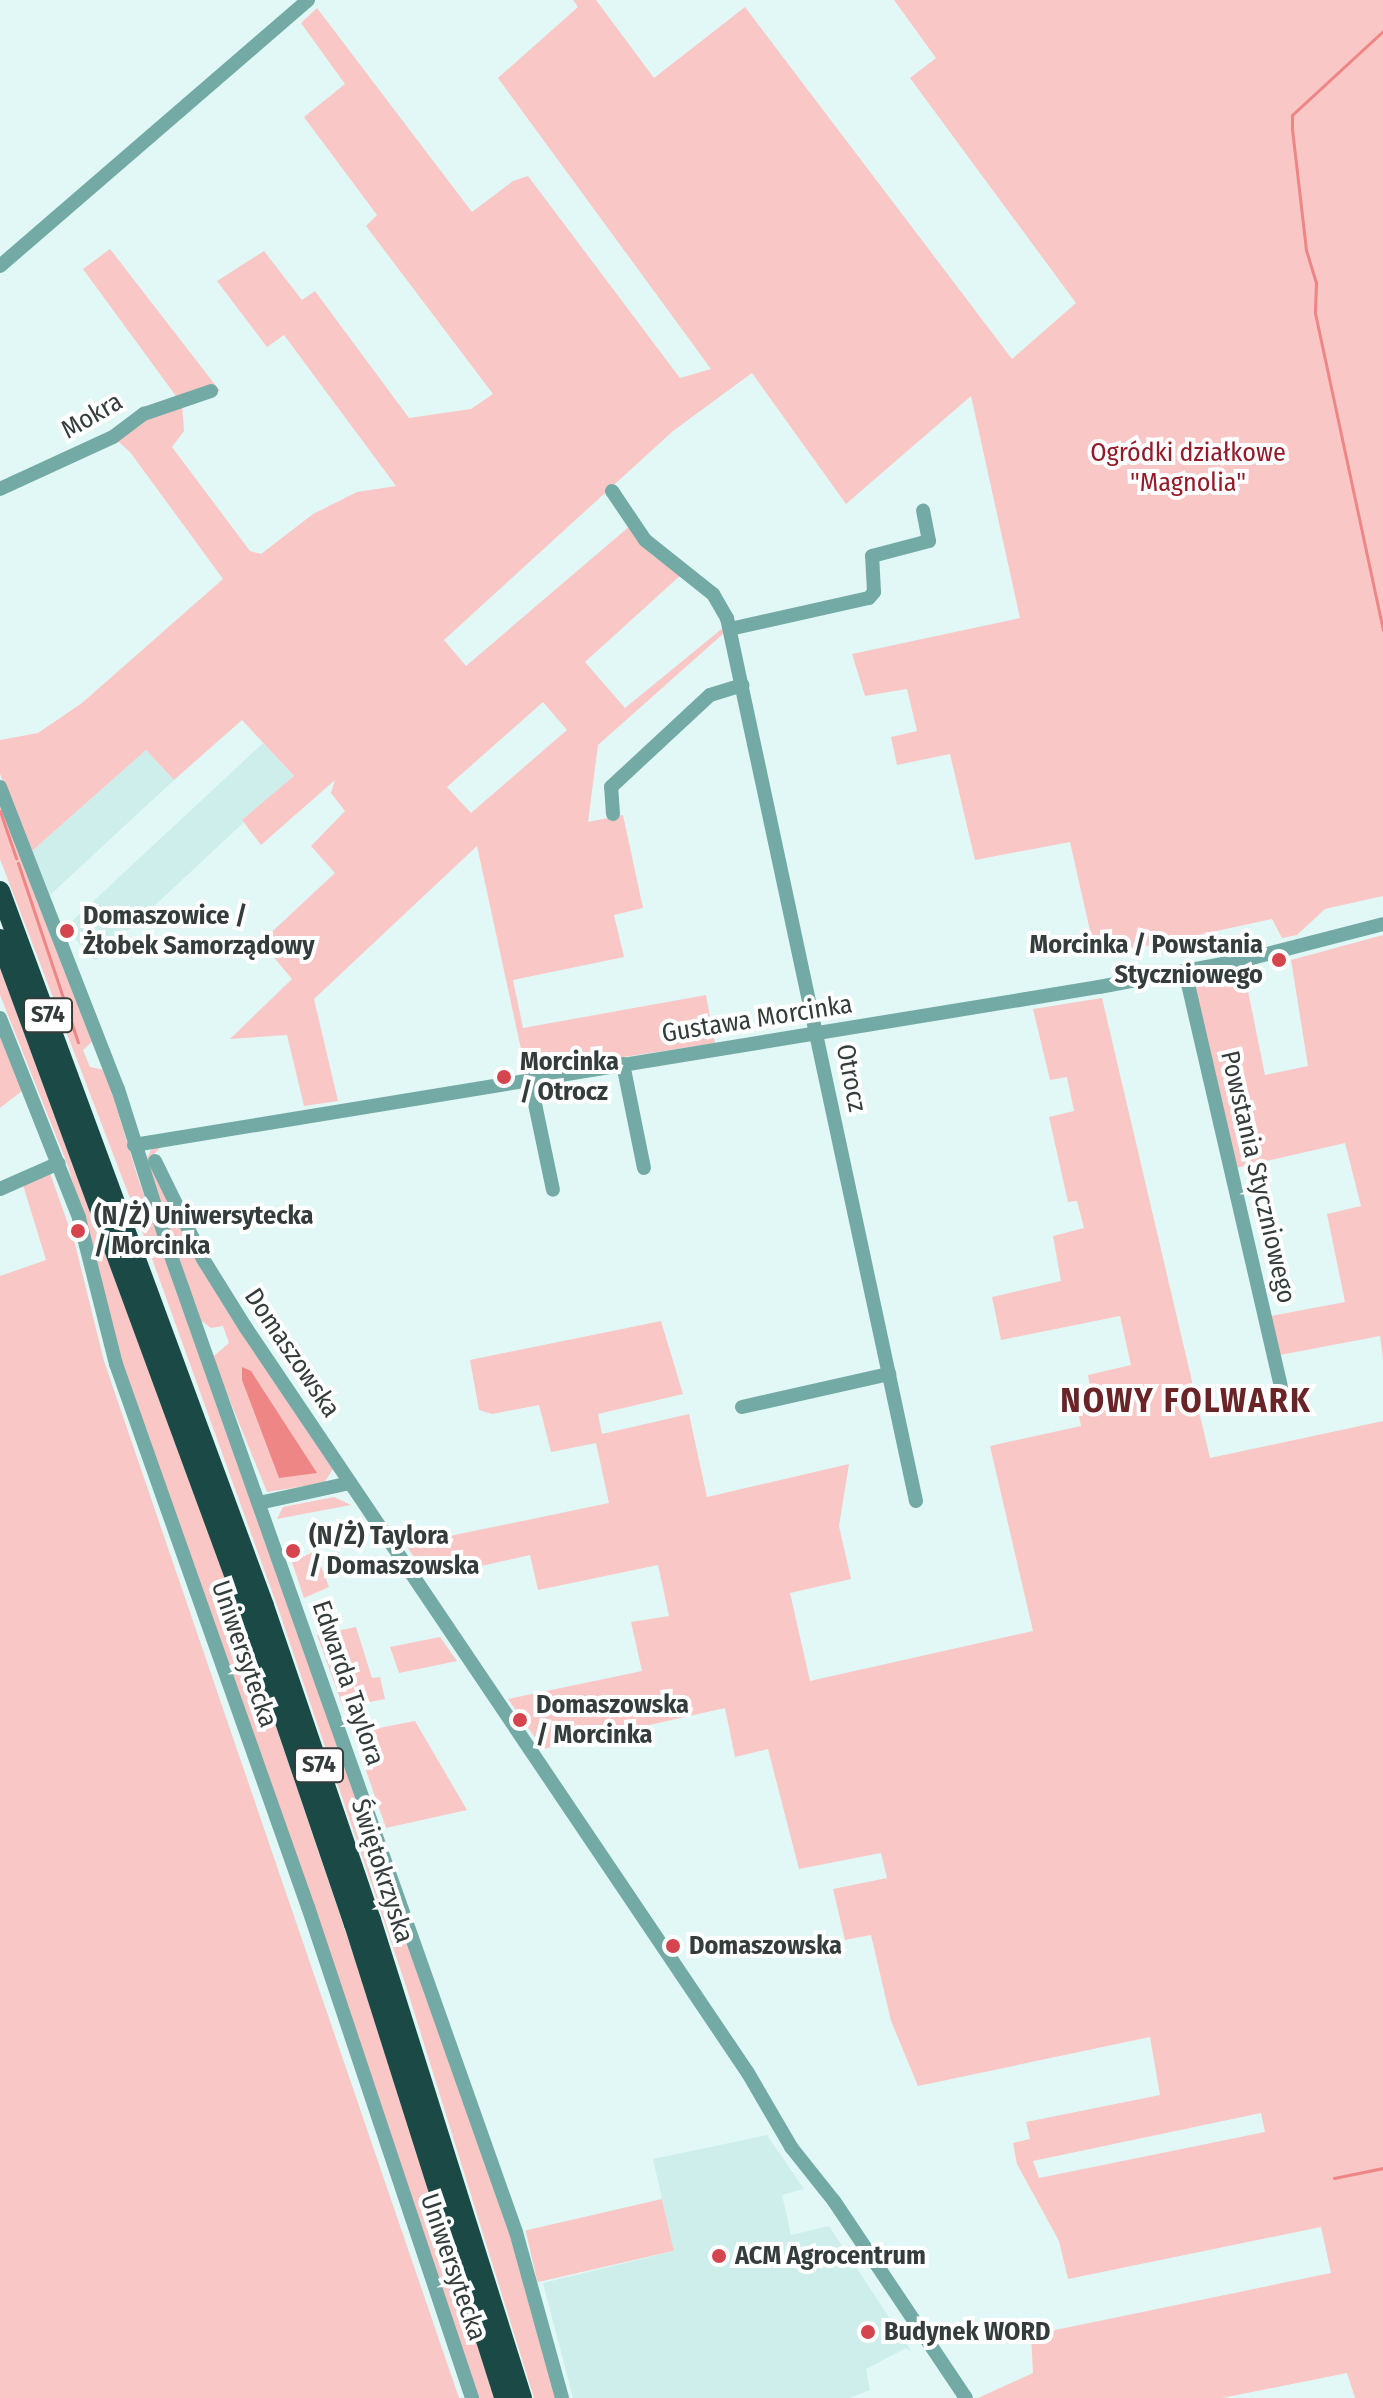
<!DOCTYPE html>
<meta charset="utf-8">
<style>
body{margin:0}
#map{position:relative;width:1383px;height:2398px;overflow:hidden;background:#e1f8f6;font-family:"Fira Sans Condensed",sans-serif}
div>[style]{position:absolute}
.built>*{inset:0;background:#ceeeeb;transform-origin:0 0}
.green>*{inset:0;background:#f9c8c6;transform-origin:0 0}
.water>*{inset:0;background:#ee8685}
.stream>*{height:3px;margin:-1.5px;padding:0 1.5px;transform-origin:1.5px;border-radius:1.5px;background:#ee8685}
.minor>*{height:14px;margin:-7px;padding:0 7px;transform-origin:7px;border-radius:7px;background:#74aaa5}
.highway>*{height:20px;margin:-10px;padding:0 10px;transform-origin:10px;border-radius:10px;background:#1b4a46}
.dots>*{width:22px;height:22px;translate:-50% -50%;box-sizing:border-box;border:4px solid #fff;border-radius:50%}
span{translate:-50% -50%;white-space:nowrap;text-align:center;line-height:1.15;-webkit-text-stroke:8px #fff;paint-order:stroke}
.shield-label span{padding:2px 6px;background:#fff;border:2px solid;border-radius:6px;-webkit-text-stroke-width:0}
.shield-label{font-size:24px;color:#343d3c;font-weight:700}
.street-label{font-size:26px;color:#343d3c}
.park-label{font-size:26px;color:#951a28}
.poi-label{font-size:26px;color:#343d3c;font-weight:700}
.left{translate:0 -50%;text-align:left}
.right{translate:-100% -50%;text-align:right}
.district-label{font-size:34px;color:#6a2427;font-weight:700;letter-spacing:2px}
</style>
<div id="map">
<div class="built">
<i style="left:263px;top:743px;width:45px;height:271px;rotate:47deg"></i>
<i style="clip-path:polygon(146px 750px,174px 780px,50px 895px,32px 851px)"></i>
<i style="clip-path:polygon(767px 2135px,804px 2189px,782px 2195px,791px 2235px,829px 2226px,912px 2352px,906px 2348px,866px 2369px,870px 2390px,849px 2398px,573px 2398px,543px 2283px,674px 2251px,653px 2159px)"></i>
</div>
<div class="green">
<i style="clip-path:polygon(evenodd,573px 0,596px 0,654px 78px,745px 7px,1012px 359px,1076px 303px,910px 78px,936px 58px,894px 0,1383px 0,1383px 896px,1325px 909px,1297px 935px,1282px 938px,1272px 919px,1096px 957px,1070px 842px,975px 860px,950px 754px,897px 765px,891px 737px,917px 731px,907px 689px,865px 696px,852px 654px,1020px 618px,971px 396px,846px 504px,752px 373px,673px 431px,444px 640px,466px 666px,631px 525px,653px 556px,682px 574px,585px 662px,625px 708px,724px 627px,724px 633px,598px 745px,588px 822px,623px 815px,643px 908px,614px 915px,624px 957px,513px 980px,523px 1028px,706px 995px,715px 1043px,526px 1072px,477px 846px,314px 999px,338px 1101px,304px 1106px,287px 1035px,230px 1039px,292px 979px,261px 942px,335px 873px,311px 846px,345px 811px,331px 793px,335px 780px,261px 845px,242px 820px,294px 776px,242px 720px,174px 780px,146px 750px,32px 851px,0 774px,0 740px,38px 733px,82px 703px,223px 579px,130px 452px,113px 437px,181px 403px,83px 269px,110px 249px,220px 391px,182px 403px,184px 431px,172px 447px,250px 551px,261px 554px,313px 514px,357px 492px,396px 486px,284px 335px,267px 347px,217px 281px,264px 251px,302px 300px,315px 291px,409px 418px,471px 409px,493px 394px,366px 226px,377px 215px,304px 117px,345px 84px,301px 23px,317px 8px,472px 212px,513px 181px,528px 176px,680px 378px,711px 369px,498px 78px,578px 7px,573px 0,543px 702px,567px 730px,471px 813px,447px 787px,543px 702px)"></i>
<i style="clip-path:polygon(0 798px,95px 1039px,83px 1050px,90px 1067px,105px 1070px,138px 1178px,504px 2214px,556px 2398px,534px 2398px,406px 1986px,279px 1611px,133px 1206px,0 859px)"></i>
<i style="clip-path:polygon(1383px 935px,1383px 1360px,1380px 1336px,1280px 1355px,1271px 1316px,1345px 1302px,1327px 1214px,1361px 1206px,1345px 1143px,1236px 1168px,1191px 981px,1244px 971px,1265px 1075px,1308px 1066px,1291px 960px)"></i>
<i style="clip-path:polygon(0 960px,217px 1552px,406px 2110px,494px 2398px,477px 2398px,122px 1363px,68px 1166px,0 995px)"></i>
<i style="clip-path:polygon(evenodd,1102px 998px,1210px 1458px,1383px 1421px,1383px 2398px,1355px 2398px,1347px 2373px,1222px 2398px,978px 2398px,1033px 2373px,1031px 2335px,1331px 2273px,1321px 2227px,1068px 2279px,1059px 2241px,1017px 2164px,1013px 2143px,1030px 2139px,1026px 2122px,1160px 2095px,1150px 2037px,918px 2086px,891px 2021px,871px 1935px,845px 1940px,833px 1889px,887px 1878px,881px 1853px,799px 1869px,768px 1749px,735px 1757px,725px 1708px,543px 1749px,508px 1699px,642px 1671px,631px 1622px,669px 1616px,658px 1565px,538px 1590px,530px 1555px,428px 1578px,406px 1545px,609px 1503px,596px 1443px,551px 1452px,539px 1405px,492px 1414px,479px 1410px,470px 1360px,661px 1321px,683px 1394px,598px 1414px,602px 1434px,689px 1414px,707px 1497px,849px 1464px,839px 1526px,851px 1579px,790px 1593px,810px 1681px,1033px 1631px,990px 1446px,1081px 1426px,1076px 1403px,1092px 1399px,1088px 1375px,1131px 1365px,1120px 1316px,1001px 1340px,992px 1297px,1061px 1281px,1053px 1236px,1084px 1228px,1077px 1201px,1068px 1202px,1049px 1117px,1074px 1111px,1067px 1077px,1050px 1080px,1033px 1009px,1102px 998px,1261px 2113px,1265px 2132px,1039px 2178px,1033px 2161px,1261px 2113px)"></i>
<i style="clip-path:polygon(0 1036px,22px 1091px,0 1108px)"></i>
<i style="clip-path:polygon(161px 1147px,151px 1157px,333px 1469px,324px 1483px,267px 1492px,215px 1364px,214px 1356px,229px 1343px,223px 1326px,211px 1328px,200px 1320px,146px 1161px,151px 1149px)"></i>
<i style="clip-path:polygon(50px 1173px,75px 1244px,104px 1361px,459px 2398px,0 2398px,0 1276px,46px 1260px,23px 1185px)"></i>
<i style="clip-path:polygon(334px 1497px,351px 1505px,277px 1519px,283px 1507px)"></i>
<i style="clip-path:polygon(315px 1551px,329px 1587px,304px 1598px,292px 1562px)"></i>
<i style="clip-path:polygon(356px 1627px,372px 1678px,380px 1677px,385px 1699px,343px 1707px,317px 1635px)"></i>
<i style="clip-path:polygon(440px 1637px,457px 1661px,399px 1673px,390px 1647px)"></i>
<i style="clip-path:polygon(415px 1721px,467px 1810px,386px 1828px,353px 1733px)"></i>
<i style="left:662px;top:2199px;width:53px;height:140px;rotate:77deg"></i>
</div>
<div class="water">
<i style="clip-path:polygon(242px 1367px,251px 1371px,317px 1473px,279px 1478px,242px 1380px)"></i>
</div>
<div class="stream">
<i style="left:1383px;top:31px;width:124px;rotate:137.3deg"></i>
<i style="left:1292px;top:115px;width:14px;rotate:90deg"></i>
<i style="left:1292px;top:129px;width:122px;rotate:83.4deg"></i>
<i style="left:1306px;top:250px;width:34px;rotate:73deg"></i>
<i style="left:1316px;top:282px;width:31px;rotate:92deg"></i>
<i style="left:1315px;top:313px;width:324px;rotate:77.9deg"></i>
<i style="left:0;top:811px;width:50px;rotate:71.2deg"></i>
<i style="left:18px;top:863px;width:189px;rotate:71.5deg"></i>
<i style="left:1334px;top:2178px;width:50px;rotate:-11.5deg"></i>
</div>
<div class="minor">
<i style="left:0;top:266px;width:407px;rotate:-40.8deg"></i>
<i style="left:0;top:489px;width:124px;rotate:-24.7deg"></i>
<i style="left:113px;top:437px;width:39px;rotate:-37deg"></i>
<i style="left:144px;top:414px;width:71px;rotate:-18.9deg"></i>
<i style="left:612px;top:491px;width:59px;rotate:56deg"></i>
<i style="left:645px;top:540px;width:87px;rotate:38.5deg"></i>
<i style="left:713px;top:594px;width:28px;rotate:60deg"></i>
<i style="left:727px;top:618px;width:903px;rotate:77.92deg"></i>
<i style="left:730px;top:629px;width:142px;rotate:-12.6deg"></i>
<i style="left:869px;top:598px;width:8px;rotate:-50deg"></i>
<i style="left:874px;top:592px;width:36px;rotate:-93deg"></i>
<i style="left:872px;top:556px;width:59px;rotate:-14.7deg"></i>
<i style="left:929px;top:541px;width:31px;rotate:-101deg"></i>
<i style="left:0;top:787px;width:324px;rotate:68.7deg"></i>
<i style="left:118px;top:1089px;width:172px;rotate:72.4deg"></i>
<i style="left:170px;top:1253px;width:1038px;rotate:70.54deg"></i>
<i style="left:516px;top:2232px;width:172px;rotate:74.5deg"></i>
<i style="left:613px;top:814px;width:27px;rotate:-94deg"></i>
<i style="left:611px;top:787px;width:135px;rotate:-42.9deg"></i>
<i style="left:710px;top:695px;width:34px;rotate:-17deg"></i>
<i style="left:1185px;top:971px;width:434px;rotate:77deg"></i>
<i style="left:0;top:1018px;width:215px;rotate:68.4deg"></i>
<i style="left:79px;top:1218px;width:151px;rotate:75.8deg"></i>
<i style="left:116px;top:1364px;width:576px;rotate:70.53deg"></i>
<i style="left:308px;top:1907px;width:518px;rotate:71.53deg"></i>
<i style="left:623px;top:1064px;width:106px;rotate:78.6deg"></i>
<i style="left:530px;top:1080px;width:112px;rotate:78.2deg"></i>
<i style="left:134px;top:1145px;width:978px;rotate:-9.3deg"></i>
<i style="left:1099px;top:987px;width:152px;rotate:-10.6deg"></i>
<i style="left:1248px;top:959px;width:139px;rotate:-14.5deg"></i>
<i style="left:155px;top:1161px;width:109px;rotate:63.9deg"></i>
<i style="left:203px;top:1259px;width:81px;rotate:58.1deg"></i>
<i style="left:246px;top:1328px;width:898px;rotate:56.03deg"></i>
<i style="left:748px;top:2073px;width:86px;rotate:59.8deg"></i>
<i style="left:791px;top:2147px;width:69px;rotate:51.5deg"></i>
<i style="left:834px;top:2201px;width:237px;rotate:56.2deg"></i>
<i style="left:0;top:1189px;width:64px;rotate:-23.8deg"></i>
<i style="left:742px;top:1407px;width:151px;rotate:-12.7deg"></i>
<i style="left:259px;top:1503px;width:93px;rotate:-12.4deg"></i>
</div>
<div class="highway">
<i style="left:0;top:891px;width:762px;rotate:69.73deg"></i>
<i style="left:264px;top:1606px;width:332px;rotate:71.2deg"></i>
<i style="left:371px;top:1920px;width:501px;rotate:72.47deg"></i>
<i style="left:0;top:939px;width:715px;rotate:69.79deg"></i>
<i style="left:247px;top:1610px;width:332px;rotate:71.2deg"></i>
<i style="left:354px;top:1924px;width:497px;rotate:72.4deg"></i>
</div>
<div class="dots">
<i style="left:67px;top:931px;background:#d5454d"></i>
<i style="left:1279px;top:960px;background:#d5454d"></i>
<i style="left:504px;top:1077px;background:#d5454d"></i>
<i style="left:78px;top:1231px;background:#d5454d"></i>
<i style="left:293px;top:1551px;background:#d5454d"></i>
<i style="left:520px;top:1720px;background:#d5454d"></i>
<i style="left:673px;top:1946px;background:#d5454d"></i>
<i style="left:719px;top:2256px;background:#d5454d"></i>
<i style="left:868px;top:2332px;background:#d5454d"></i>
</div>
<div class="shield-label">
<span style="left:48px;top:1015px">S74</span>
<span style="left:319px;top:1765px">S74</span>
</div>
<div class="street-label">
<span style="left:92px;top:416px;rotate:-30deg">Mokra</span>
<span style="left:757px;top:1019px;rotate:-9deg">Gustawa Morcinka</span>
<span style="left:851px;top:1078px;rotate:79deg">Otrocz</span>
<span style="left:1258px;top:1177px;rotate:77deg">Powstania Styczniowego</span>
<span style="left:292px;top:1353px;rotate:56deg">Domaszowska</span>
<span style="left:244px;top:1654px;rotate:71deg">Uniwersytecka</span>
<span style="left:348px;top:1683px;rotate:71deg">Edwarda Taylora</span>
<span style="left:382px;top:1871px;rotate:72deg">Świętokrzyska</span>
<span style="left:453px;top:2267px;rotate:71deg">Uniwersytecka</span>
</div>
<div class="park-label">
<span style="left:1188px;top:468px">Ogródki działkowe<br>"Magnolia"</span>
</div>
<div class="poi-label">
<span class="left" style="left:83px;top:931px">Domaszowice /<br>Żłobek Samorządowy</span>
<span class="right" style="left:1263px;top:960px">Morcinka / Powstania<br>Styczniowego</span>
<span class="left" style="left:520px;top:1077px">Morcinka<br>/ Otrocz</span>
<span class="left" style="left:94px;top:1231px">(N/Ż) Uniwersytecka<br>/ Morcinka</span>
<span class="left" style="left:309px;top:1551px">(N/Ż) Taylora<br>/ Domaszowska</span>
<span class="left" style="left:536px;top:1720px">Domaszowska<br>/ Morcinka</span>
<span class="left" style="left:689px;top:1946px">Domaszowska</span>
<span class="left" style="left:735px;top:2256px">ACM Agrocentrum</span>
<span class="left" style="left:884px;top:2332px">Budynek WORD</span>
</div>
<div class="district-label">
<span style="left:1186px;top:1401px">NOWY FOLWARK</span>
</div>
</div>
